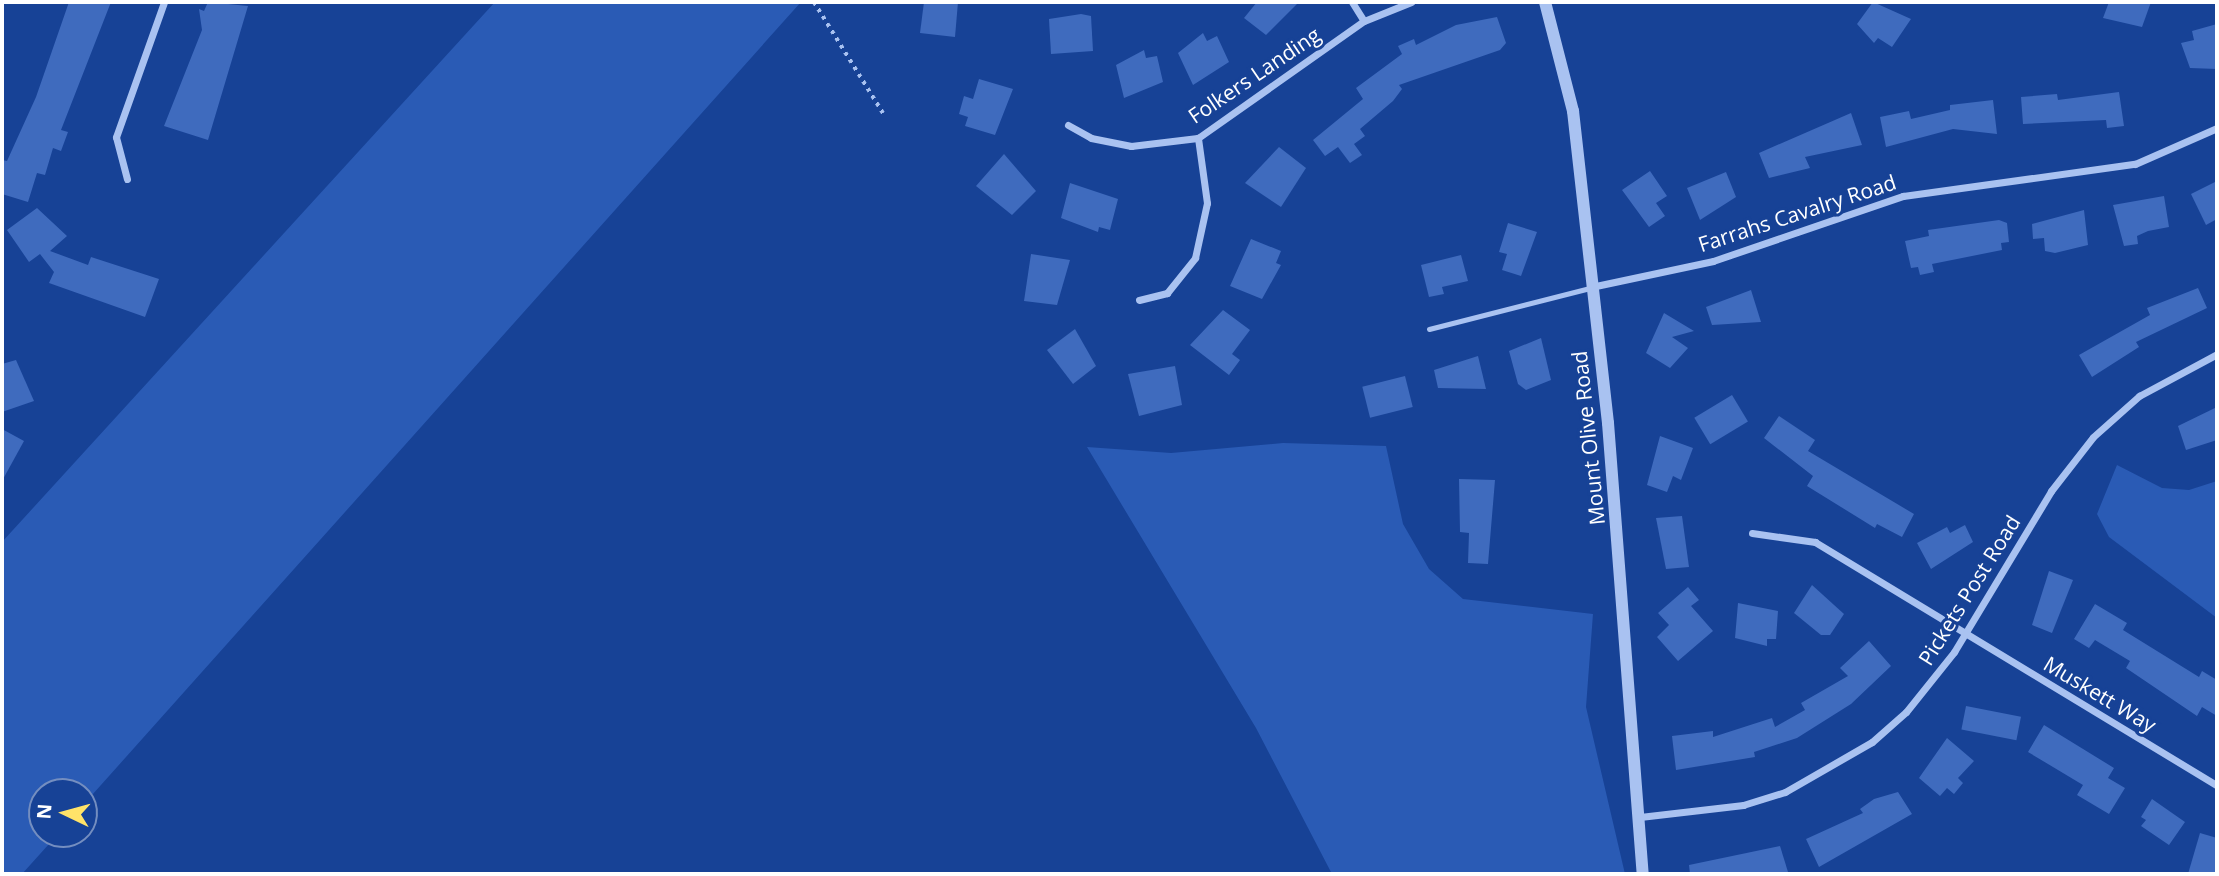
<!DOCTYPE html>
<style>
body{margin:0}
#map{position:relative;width:2219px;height:876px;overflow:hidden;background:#174296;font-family:"Open Sans",sans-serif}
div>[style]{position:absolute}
.green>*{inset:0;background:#2a5bb5}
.building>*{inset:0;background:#3f6bbe;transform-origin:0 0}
.path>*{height:3.5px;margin-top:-1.75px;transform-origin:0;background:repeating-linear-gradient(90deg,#a9c2f1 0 3.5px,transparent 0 8.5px)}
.service>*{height:5px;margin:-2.5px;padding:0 2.5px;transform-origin:2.5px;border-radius:2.5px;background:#a9c2f1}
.minor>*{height:7px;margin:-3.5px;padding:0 3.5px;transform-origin:3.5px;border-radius:3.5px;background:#a9c2f1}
.tertiary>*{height:12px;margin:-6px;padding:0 6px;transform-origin:6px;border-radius:6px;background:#a9c2f1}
span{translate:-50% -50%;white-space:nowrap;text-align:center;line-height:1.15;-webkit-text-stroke:6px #174296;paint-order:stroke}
.street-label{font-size:21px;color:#fff}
.frame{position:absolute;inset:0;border:4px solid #fff;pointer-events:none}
.north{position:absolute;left:28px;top:778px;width:70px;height:70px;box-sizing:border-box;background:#174296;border:2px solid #748ec0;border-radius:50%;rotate:275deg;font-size:19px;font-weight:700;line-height:28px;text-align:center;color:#fff}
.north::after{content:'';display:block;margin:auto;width:24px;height:32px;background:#ffe369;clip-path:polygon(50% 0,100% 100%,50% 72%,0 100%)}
</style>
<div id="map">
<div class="green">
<i style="clip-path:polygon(495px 2px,801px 2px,84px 804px,84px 792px,42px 792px,42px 834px,58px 834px,22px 874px,2px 874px,2px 542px)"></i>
<i style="clip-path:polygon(1283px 443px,1386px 446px,1403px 524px,1429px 569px,1463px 599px,1593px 614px,1586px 707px,1625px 874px,1332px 874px,1256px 728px,1087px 447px,1171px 453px)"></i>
<i style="clip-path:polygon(2117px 465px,2162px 488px,2189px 490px,2217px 481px,2217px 618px,2109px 537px,2097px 514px)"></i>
</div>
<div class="building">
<i style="clip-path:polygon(69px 2px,111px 2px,61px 130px,68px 132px,61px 151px,53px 148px,45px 175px,37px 173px,28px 202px,2px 194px,2px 160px,7px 161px,36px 97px)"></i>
<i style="clip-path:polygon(208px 2px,248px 6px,208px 140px,164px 126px,202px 30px,199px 9px,204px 11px)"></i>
<i style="clip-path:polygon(924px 2px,958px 2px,955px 37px,920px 33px)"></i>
<i style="clip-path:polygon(1257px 2px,1299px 2px,1266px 35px,1244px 18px)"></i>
<i style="clip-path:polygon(1873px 2px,1911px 19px,1892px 47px,1878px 38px,1874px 43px,1857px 24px)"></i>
<i style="clip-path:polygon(2109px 2px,2151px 2px,2142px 27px,2103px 18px)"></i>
<i style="clip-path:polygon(1081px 14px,1091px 16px,1093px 51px,1051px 54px,1049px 19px)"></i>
<i style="clip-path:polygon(1497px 17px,1506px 43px,1500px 50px,1399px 85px,1402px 89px,1393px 101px,1360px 129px,1365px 136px,1354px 144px,1362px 155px,1350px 163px,1338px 147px,1325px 156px,1313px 140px,1363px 99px,1356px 88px,1402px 54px,1398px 46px,1414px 39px,1416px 45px,1456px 25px)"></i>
<i style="clip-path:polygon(2217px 24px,2217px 69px,2190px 68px,2181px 43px,2194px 40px,2192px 31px)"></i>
<i style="clip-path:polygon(1203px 33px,1207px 41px,1217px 36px,1229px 62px,1193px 85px,1178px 53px)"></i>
<i style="clip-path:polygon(1144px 50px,1146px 58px,1157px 56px,1163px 82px,1124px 98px,1116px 65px)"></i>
<i style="clip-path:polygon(979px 79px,1013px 89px,995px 135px,965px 126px,968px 117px,959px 114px,964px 96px,973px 99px)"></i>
<i style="clip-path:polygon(2119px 92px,2124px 126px,2107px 128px,2106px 120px,2023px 124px,2021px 97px,2057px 94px,2058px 100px)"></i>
<i style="clip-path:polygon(1993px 100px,1997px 134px,1953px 129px,1886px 147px,1880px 117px,1909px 111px,1911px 119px,1950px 110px,1950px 105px)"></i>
<i style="clip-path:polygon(1851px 113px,1862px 145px,1805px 157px,1810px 168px,1769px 178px,1759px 153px)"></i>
<i style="clip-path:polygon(1279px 147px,1306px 168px,1281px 207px,1245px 183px)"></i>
<i style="clip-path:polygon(1004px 154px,1036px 191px,1012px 215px,976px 186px)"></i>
<i style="clip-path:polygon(1650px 171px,1667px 196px,1656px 203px,1665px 216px,1649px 227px,1622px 190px)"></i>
<i style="clip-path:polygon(1726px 172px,1736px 197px,1700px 220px,1687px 188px)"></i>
<i style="clip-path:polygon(2217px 181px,2217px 219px,2206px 225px,2191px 194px)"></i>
<i style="clip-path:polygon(1070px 183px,1118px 199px,1110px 230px,1099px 227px,1098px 232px,1061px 218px)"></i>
<i style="clip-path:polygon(2164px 196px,2169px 227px,2148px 231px,2137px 236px,2138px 244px,2124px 246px,2113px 205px)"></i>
<i style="clip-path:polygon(37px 208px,67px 236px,50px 251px,88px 265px,91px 257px,159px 279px,145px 317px,49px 283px,54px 272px,40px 254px,29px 262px,7px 230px)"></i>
<i style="clip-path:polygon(2084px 210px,2088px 245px,2055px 253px,2045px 251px,2044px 238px,2033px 239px,2032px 224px)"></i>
<i style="clip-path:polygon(1999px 220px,2007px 223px,2009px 242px,2001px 243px,2002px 250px,1932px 264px,1934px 272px,1920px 275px,1918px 267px,1911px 268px,1905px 241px,1929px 236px,1928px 230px)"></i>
<i style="clip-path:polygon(1508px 223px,1537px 232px,1521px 276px,1502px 270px,1507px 254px,1499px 252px)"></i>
<i style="clip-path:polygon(1251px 239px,1281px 251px,1276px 263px,1281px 265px,1262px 299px,1230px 286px)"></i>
<i style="clip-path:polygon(1031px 254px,1070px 260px,1057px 305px,1024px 301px)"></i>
<i style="clip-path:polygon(1461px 255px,1468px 281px,1442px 287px,1444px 294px,1429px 297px,1421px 265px)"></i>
<i style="clip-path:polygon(2198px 288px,2207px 308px,2136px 342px,2139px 347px,2092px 377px,2079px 355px,2150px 315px,2147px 308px)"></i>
<i style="clip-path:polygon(1751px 290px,1761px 322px,1712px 325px,1706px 307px)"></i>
<i style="clip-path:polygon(1223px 310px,1250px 330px,1232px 354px,1240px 360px,1229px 375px,1190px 345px)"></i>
<i style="clip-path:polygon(1664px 313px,1694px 331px,1672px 337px,1688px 348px,1670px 368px,1646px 353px)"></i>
<i style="clip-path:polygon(1075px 329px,1096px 366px,1073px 384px,1047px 350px)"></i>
<i style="clip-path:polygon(1541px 338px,1551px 380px,1526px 390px,1518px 384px,1509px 351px)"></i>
<i style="clip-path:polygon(1478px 356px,1486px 389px,1438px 388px,1434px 370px)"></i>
<i style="clip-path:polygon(16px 360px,34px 401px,2px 412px,2px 364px)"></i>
<i style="clip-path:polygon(1175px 366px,1182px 405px,1139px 416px,1128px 374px)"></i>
<i style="left:1405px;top:376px;width:32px;height:44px;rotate:76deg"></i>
<i style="left:1732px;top:395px;width:31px;height:44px;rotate:59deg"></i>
<i style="clip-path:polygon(2217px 407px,2217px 440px,2186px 450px,2178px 426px)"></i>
<i style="clip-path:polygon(1779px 416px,1815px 440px,1808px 451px,1914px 514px,1902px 537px,1877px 524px,1875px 528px,1807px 486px,1813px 476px,1764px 438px)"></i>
<i style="clip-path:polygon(2px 429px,24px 441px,2px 481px)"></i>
<i style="clip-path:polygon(1660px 436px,1693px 448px,1681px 480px,1673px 476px,1667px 492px,1647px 485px)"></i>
<i style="clip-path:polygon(1459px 479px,1495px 480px,1488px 564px,1468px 563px,1469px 533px,1460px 532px)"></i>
<i style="clip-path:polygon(1682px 516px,1689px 567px,1666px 569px,1656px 518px)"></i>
<i style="clip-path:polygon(1965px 525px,1973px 542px,1931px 569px,1917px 543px,1947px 527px,1950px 533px)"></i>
<i style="clip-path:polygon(2049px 571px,2073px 580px,2052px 633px,2032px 625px)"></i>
<i style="clip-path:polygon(1812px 585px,1844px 614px,1830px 635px,1821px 635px,1794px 613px)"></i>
<i style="clip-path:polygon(1688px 587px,1699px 600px,1691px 606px,1713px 631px,1678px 661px,1657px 637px,1669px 625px,1658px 613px)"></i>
<i style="clip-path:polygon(1738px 603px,1778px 611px,1776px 639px,1767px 639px,1767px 646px,1735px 638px)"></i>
<i style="clip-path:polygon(2095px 604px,2127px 623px,2123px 630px,2199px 677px,2202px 671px,2217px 680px,2217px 716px,2202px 707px,2197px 716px,2126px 668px,2130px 661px,2095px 640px,2089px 648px,2074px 639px)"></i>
<i style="clip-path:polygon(1869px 641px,1891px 666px,1851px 704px,1797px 738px,1754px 752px,1755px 757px,1676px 770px,1672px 736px,1713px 731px,1713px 737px,1772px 718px,1775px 727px,1805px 710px,1801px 703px,1848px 676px,1840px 668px)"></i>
<i style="left:1966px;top:706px;width:56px;height:24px;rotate:11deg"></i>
<i style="clip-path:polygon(2044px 725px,2114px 768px,2108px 778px,2125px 788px,2109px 814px,2077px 795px,2083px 785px,2028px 752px)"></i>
<i style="clip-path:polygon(1947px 738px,1974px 761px,1958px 778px,1963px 783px,1954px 794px,1947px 788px,1940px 796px,1919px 778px)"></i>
<i style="clip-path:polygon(1898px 792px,1912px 814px,1819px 867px,1806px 839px,1863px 813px,1860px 809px,1874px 799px)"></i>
<i style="clip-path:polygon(2152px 799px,2185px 822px,2169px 845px,2141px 826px,2146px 820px,2141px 817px)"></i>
<i style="clip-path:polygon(2200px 833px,2217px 838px,2217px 874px,2188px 874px)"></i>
<i style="clip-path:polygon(1780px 846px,1788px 872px,1690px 874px,1689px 865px)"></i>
</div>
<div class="path">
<i style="left:814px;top:2px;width:131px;rotate:58.1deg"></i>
</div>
<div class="service">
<i style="left:1429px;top:329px;width:166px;rotate:-14.3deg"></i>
</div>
<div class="minor">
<i style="left:1352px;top:2px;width:22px;rotate:58deg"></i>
<i style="left:1068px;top:125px;width:26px;rotate:29deg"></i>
<i style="left:1091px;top:138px;width:41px;rotate:11.3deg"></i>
<i style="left:1131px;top:146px;width:67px;rotate:-6.8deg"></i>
<i style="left:1198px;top:138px;width:203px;rotate:-35.2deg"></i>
<i style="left:1364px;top:21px;width:51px;rotate:-22deg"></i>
<i style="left:127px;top:179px;width:43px;rotate:-104.7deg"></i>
<i style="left:116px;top:137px;width:143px;rotate:-70.4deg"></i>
<i style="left:1591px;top:287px;width:125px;rotate:-12deg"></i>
<i style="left:1713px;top:261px;width:201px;rotate:-18.9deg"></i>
<i style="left:1903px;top:196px;width:234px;rotate:-7.9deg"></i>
<i style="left:2135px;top:164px;width:90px;rotate:-23.7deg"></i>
<i style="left:1139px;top:300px;width:29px;rotate:-14deg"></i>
<i style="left:1167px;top:293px;width:45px;rotate:-51.3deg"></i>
<i style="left:1195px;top:258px;width:56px;rotate:-77.7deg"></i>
<i style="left:1207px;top:203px;width:66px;rotate:-97.9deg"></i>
<i style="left:1752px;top:533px;width:64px;rotate:8.1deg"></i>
<i style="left:1815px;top:542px;width:470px;rotate:31.2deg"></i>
<i style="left:1640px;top:817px;width:104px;rotate:-6.6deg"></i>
<i style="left:1743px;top:805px;width:44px;rotate:-17.2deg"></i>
<i style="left:1785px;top:792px;width:100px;rotate:-29.9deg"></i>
<i style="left:1872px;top:742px;width:45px;rotate:-41.4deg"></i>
<i style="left:1906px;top:712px;width:77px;rotate:-51.3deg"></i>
<i style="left:1954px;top:652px;width:188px;rotate:-58.9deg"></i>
<i style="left:2051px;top:491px;width:68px;rotate:-52.1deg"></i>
<i style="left:2093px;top:437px;width:62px;rotate:-41.7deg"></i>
<i style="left:2139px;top:396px;width:89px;rotate:-28.3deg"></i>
</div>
<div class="tertiary">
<i style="left:1545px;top:2px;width:113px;rotate:75.6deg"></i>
<i style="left:1573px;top:111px;width:314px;rotate:83.6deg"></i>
<i style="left:1608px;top:423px;width:452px;rotate:85.6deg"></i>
</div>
<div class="street-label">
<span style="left:1254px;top:75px;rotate:-34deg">Folkers Landing</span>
<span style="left:1797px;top:213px;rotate:-18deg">Farrahs Cavalry Road</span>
<span style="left:1588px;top:438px;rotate:-96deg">Mount Olive Road</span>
<span style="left:1969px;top:590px;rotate:-58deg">Pickets Post Road</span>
<span style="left:2100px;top:694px;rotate:31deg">Muskett Way</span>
</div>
<div class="frame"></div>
<div class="north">N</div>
</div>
